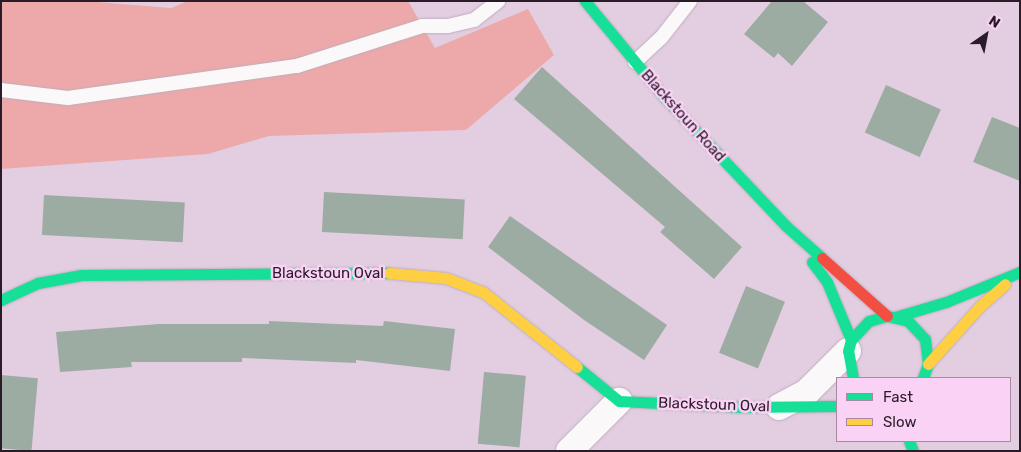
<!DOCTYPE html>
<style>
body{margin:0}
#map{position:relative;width:1021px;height:452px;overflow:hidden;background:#e3cee1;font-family:Rubik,sans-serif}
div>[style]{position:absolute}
.green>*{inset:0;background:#eda9a9}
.building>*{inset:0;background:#9daca3;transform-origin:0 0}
.roads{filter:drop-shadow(0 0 1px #beaebd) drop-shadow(0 0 1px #beaebd)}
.lane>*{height:14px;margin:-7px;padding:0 7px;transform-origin:7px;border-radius:7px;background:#fbf8fa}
.street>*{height:26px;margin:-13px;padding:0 13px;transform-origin:13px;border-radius:13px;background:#fbf8fa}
.fast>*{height:11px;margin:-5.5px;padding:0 5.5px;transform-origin:5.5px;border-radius:5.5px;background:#16e098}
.slow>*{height:11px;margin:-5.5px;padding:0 5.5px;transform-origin:5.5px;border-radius:5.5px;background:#ffcf43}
.jam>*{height:11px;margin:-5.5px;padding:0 5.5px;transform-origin:5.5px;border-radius:5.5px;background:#f24e42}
span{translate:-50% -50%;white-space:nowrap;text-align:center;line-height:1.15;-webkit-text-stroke:5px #f9d2f5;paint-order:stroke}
.street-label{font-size:15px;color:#291b27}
.frame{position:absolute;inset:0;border:2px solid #291b27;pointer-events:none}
.legend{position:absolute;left:836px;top:377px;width:175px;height:65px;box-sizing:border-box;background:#f9d2f5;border:1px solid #a689a3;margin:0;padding:6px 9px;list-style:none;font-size:15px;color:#291b27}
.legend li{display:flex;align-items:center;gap:10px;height:25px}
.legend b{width:25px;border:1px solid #a689a3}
.north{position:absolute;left:961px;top:10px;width:50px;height:50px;-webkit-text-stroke:4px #f9d2f5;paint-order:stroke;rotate:33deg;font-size:14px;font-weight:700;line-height:20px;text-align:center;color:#291b27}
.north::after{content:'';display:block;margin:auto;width:18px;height:22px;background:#291b27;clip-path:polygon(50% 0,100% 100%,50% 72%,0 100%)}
</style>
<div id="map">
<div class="green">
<i style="clip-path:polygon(1px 1px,85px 1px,171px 8px,188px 1px,408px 1px,435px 48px,528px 9px,554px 55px,466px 130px,269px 136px,208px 154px,1px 169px)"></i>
</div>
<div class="building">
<i style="clip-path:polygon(772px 1px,803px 1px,828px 22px,792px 66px,778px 53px,774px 58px,744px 34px)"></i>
<i style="clip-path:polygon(542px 67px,742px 247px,714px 279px,660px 232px,665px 227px,514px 99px)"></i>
<i style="left:886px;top:85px;width:60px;height:52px;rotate:24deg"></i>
<i style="clip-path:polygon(992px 117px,1020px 128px,1020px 181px,973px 162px)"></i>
<i style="left:324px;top:192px;width:141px;height:40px;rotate:3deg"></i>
<i style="left:44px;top:195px;width:141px;height:40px;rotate:3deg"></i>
<i style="clip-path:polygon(510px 216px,667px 325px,644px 360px,584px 320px,488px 247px)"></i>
<i style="left:746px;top:286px;width:42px;height:72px;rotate:22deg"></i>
<i style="clip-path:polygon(269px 321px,383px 326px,384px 321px,455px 329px,450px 371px,356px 360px,356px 363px,242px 358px,242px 362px,131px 362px,132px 367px,60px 372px,56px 332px,159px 324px,269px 324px)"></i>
<i style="left:484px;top:372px;width:42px;height:72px;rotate:5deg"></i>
<i style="left:1px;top:375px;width:37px;height:73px;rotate:5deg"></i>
</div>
<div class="roads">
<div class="lane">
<i style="left:635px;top:62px;width:35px;rotate:-43deg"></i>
<i style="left:661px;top:38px;width:47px;rotate:-51.9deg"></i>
<i style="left:1px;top:90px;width:67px;rotate:6.8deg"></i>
<i style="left:68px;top:98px;width:231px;rotate:-8deg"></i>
<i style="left:297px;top:66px;width:131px;rotate:-17.7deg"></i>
<i style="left:422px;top:26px;width:26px"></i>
<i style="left:448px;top:26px;width:27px;rotate:-13deg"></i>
<i style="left:474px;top:20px;width:31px;rotate:-38deg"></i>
</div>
<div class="street">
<i style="left:779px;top:407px;width:32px;rotate:-28deg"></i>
<i style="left:807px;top:392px;width:58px;rotate:-45deg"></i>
<i style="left:569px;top:451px;width:71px;rotate:-45deg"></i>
</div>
<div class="fast">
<i style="left:585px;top:1px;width:124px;rotate:50.5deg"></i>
<i style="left:664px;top:97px;width:178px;rotate:46.6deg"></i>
<i style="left:786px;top:226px;width:48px;rotate:41.6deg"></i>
<i style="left:812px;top:262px;width:25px;rotate:53deg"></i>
<i style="left:827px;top:282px;width:63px;rotate:67.5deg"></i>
<i style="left:1px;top:300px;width:41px;rotate:-24.7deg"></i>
<i style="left:38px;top:283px;width:44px;rotate:-10.5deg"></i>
<i style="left:81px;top:275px;width:308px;rotate:-0.4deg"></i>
<i style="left:895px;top:317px;width:53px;rotate:-16.4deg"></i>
<i style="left:946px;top:302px;width:80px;rotate:-22.1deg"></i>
<i style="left:577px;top:367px;width:54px;rotate:39deg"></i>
<i style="left:619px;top:401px;width:124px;rotate:2.8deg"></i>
<i style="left:743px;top:407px;width:94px;rotate:-0.6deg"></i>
<i style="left:853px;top:378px;width:27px;rotate:-100deg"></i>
<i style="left:848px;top:351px;width:11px;rotate:-75deg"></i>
<i style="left:851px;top:340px;width:26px;rotate:-47deg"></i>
<i style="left:869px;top:321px;width:19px;rotate:-16deg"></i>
<i style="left:887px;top:316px;width:22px;rotate:13deg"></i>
<i style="left:908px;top:321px;width:25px;rotate:47deg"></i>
<i style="left:925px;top:339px;width:25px;rotate:83deg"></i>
<i style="left:928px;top:364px;width:15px;rotate:110deg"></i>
<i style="left:909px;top:441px;width:11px;rotate:68deg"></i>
</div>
<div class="slow">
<i style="left:389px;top:273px;width:57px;rotate:5deg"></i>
<i style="left:446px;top:278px;width:40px;rotate:21deg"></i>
<i style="left:483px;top:292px;width:120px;rotate:38.6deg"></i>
<i style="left:928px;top:364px;width:78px;rotate:-48.1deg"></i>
<i style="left:980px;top:306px;width:33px;rotate:-41deg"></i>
</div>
<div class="jam">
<i style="left:822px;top:258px;width:87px;rotate:41.7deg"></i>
</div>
</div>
<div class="street-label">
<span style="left:683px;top:116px;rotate:48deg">Blackstoun Road</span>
<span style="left:328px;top:274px">Blackstoun Oval</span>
<span style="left:714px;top:405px;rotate:2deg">Blackstoun Oval</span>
</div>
<div class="frame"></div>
<ul class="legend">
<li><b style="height:6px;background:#16e098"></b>Fast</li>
<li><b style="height:6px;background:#ffcf43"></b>Slow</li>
</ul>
<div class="north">N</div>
</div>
